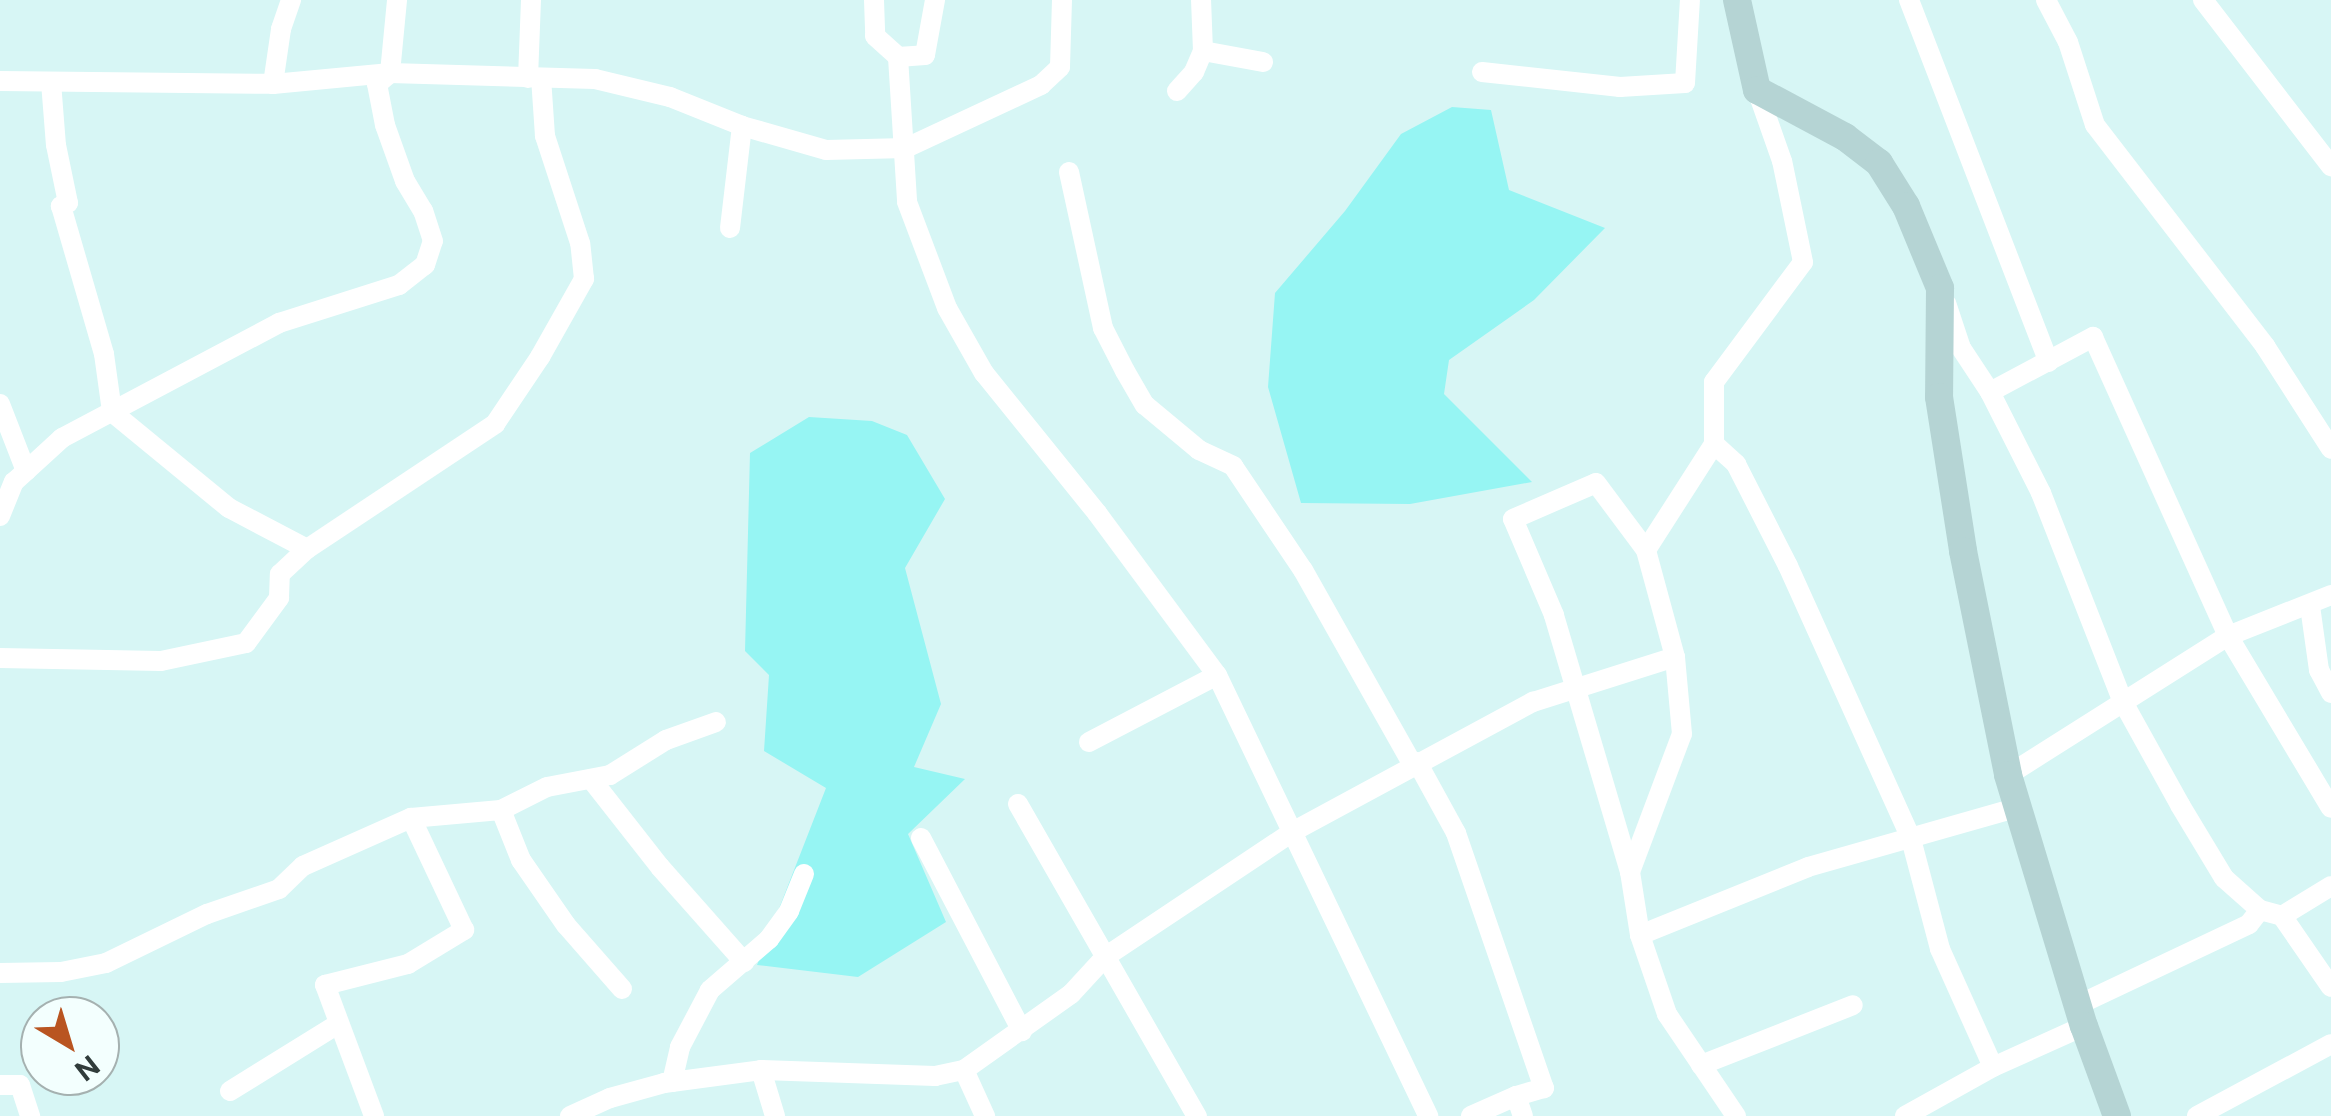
<!DOCTYPE html>
<style>
body{margin:0}
#map{position:relative;width:2331px;height:1116px;overflow:hidden;background:#d7f6f5;font-family:"Public Sans",sans-serif}
div>[style]{position:absolute}
.green>*{inset:0;background:#96f5f3}
.street>*{height:20px;margin:-10px;padding:0 10px;transform-origin:10px;border-radius:10px;background:#fff}
.secondary>*{height:28px;margin:-14px;padding:0 14px;transform-origin:14px;border-radius:14px;background:#b5d4d4}
span{translate:-50% -50%;white-space:nowrap;text-align:center;line-height:1.15;-webkit-text-stroke:10px #f3fffe;paint-order:stroke}
.north{position:absolute;left:20px;top:996px;width:100px;height:100px;box-sizing:border-box;background:#f3fffe;border:2px solid #a5b1b0;border-radius:50%;rotate:142deg;font-size:28px;font-weight:700;line-height:40px;text-align:center;color:#303c3b}
.north::after{content:'';display:block;margin:auto;width:35px;height:45px;background:#b95521;clip-path:polygon(50% 0,100% 100%,50% 72%,0 100%)}
</style>
<div id="map">
<div class="green">
<i style="clip-path:polygon(1452px 107px,1491px 110px,1509px 190px,1605px 228px,1534px 300px,1449px 360px,1444px 394px,1532px 482px,1410px 504px,1301px 503px,1268px 387px,1275px 293px,1345px 211px,1401px 134px)"></i>
<i style="clip-path:polygon(809px 417px,872px 421px,907px 435px,945px 499px,905px 568px,941px 704px,914px 767px,965px 779px,908px 834px,946px 922px,858px 977px,757px 965px,826px 788px,764px 751px,769px 675px,745px 651px,750px 453px)"></i>
</div>
<div class="street">
<i style="left:874px;top:0;width:36px;rotate:88deg"></i>
<i style="left:875px;top:36px;width:31px;rotate:42deg"></i>
<i style="left:898px;top:57px;width:145px;rotate:86.4deg"></i>
<i style="left:907px;top:202px;width:113px;rotate:69.3deg"></i>
<i style="left:947px;top:308px;width:75px;rotate:60.4deg"></i>
<i style="left:984px;top:373px;width:180px;rotate:51.1deg"></i>
<i style="left:1097px;top:513px;width:202px;rotate:53.5deg"></i>
<i style="left:1217px;top:675px;width:489px;rotate:64.4deg"></i>
<i style="left:1909px;top:0;width:388px;rotate:68.9deg"></i>
<i style="left:2046px;top:0;width:47px;rotate:62.4deg"></i>
<i style="left:2068px;top:42px;width:87px;rotate:72deg"></i>
<i style="left:2095px;top:125px;width:279px;rotate:52.4deg"></i>
<i style="left:2265px;top:346px;width:122px;rotate:57.3deg"></i>
<i style="left:2203px;top:0;width:210px;rotate:52.4deg"></i>
<i style="left:1203px;top:51px;width:61px;rotate:10.4deg"></i>
<i style="left:898px;top:57px;width:27px;rotate:-4deg"></i>
<i style="left:925px;top:55px;width:56px;rotate:-79.7deg"></i>
<i style="left:1482px;top:72px;width:139px;rotate:6.2deg"></i>
<i style="left:1620px;top:87px;width:65px;rotate:-3.5deg"></i>
<i style="left:1685px;top:83px;width:83px;rotate:-86.6deg"></i>
<i style="left:528px;top:78px;width:78px;rotate:-87.8deg"></i>
<i style="left:0;top:81px;width:273px;rotate:0.6deg"></i>
<i style="left:273px;top:84px;width:118px;rotate:-5.4deg"></i>
<i style="left:390px;top:73px;width:205px;rotate:1.7deg"></i>
<i style="left:595px;top:79px;width:77px;rotate:13.5deg"></i>
<i style="left:670px;top:97px;width:78px;rotate:21.9deg"></i>
<i style="left:742px;top:126px;width:87px;rotate:15.9deg"></i>
<i style="left:826px;top:150px;width:80px;rotate:-1.4deg"></i>
<i style="left:906px;top:148px;width:149px;rotate:-25deg"></i>
<i style="left:1041px;top:85px;width:26px;rotate:-43deg"></i>
<i style="left:1060px;top:67px;width:67px;rotate:-88.3deg"></i>
<i style="left:51px;top:82px;width:63px;rotate:85.5deg"></i>
<i style="left:56px;top:145px;width:59px;rotate:78.3deg"></i>
<i style="left:68px;top:203px;width:8px;rotate:157deg"></i>
<i style="left:61px;top:206px;width:154px;rotate:73.8deg"></i>
<i style="left:104px;top:354px;width:59px;rotate:82.1deg"></i>
<i style="left:112px;top:412px;width:151px;rotate:39.4deg"></i>
<i style="left:229px;top:508px;width:88px;rotate:27.7deg"></i>
<i style="left:273px;top:84px;width:56px;rotate:-81.7deg"></i>
<i style="left:281px;top:29px;width:31px;rotate:-71deg"></i>
<i style="left:1177px;top:91px;width:25px;rotate:-48deg"></i>
<i style="left:1194px;top:72px;width:23px;rotate:-67deg"></i>
<i style="left:1203px;top:51px;width:51px;rotate:-92.2deg"></i>
<i style="left:1069px;top:172px;width:160px;rotate:77.7deg"></i>
<i style="left:1103px;top:328px;width:48px;rotate:62.9deg"></i>
<i style="left:1125px;top:371px;width:39px;rotate:60deg"></i>
<i style="left:1145px;top:405px;width:70px;rotate:39.8deg"></i>
<i style="left:1199px;top:450px;width:38px;rotate:25deg"></i>
<i style="left:1233px;top:466px;width:125px;rotate:56.1deg"></i>
<i style="left:1303px;top:570px;width:224px;rotate:60.6deg"></i>
<i style="left:730px;top:228px;width:103px;rotate:-83.3deg"></i>
<i style="left:1946px;top:303px;width:47px;rotate:71.6deg"></i>
<i style="left:1961px;top:348px;width:53px;rotate:56.6deg"></i>
<i style="left:1990px;top:392px;width:113px;rotate:63.2deg"></i>
<i style="left:2041px;top:493px;width:225px;rotate:68.6deg"></i>
<i style="left:2123px;top:702px;width:118px;rotate:61deg"></i>
<i style="left:2180px;top:805px;width:85px;rotate:58.9deg"></i>
<i style="left:2224px;top:878px;width:48px;rotate:41.6deg"></i>
<i style="left:2260px;top:910px;width:23px;rotate:15deg"></i>
<i style="left:2282px;top:916px;width:86px;rotate:55.4deg"></i>
<i style="left:1990px;top:392px;width:117px;rotate:-28.1deg"></i>
<i style="left:2093px;top:337px;width:328px;rotate:65.7deg"></i>
<i style="left:2228px;top:636px;width:200px;rotate:59.1deg"></i>
<i style="left:0;top:404px;width:72px;rotate:68.8deg"></i>
<i style="left:1714px;top:444px;width:30px;rotate:42deg"></i>
<i style="left:1736px;top:464px;width:114px;rotate:63deg"></i>
<i style="left:1788px;top:566px;width:299px;rotate:65.7deg"></i>
<i style="left:1911px;top:839px;width:114px;rotate:75.2deg"></i>
<i style="left:1940px;top:949px;width:129px;rotate:65.8deg"></i>
<i style="left:0;top:516px;width:37px;rotate:-68deg"></i>
<i style="left:14px;top:482px;width:65px;rotate:-42.5deg"></i>
<i style="left:62px;top:438px;width:246px;rotate:-27.9deg"></i>
<i style="left:279px;top:323px;width:126px;rotate:-17.6deg"></i>
<i style="left:399px;top:285px;width:33px;rotate:-38deg"></i>
<i style="left:425px;top:265px;width:25px;rotate:-72deg"></i>
<i style="left:433px;top:241px;width:32px;rotate:-108deg"></i>
<i style="left:423px;top:211px;width:35px;rotate:-121deg"></i>
<i style="left:405px;top:181px;width:59px;rotate:-109.7deg"></i>
<i style="left:385px;top:125px;width:42px;rotate:-101deg"></i>
<i style="left:377px;top:84px;width:17px;rotate:-40deg"></i>
<i style="left:390px;top:73px;width:73px;rotate:-84.5deg"></i>
<i style="left:2310px;top:606px;width:65px;rotate:82deg"></i>
<i style="left:2319px;top:670px;width:26px;rotate:62deg"></i>
<i style="left:0;top:658px;width:161px;rotate:1.1deg"></i>
<i style="left:161px;top:661px;width:87px;rotate:-12deg"></i>
<i style="left:246px;top:643px;width:56px;rotate:-53.7deg"></i>
<i style="left:279px;top:598px;width:24px;rotate:-88deg"></i>
<i style="left:280px;top:574px;width:37px;rotate:-43deg"></i>
<i style="left:307px;top:549px;width:226px;rotate:-33.6deg"></i>
<i style="left:495px;top:424px;width:81px;rotate:-56.1deg"></i>
<i style="left:540px;top:357px;width:90px;rotate:-60.6deg"></i>
<i style="left:584px;top:279px;width:36px;rotate:-96deg"></i>
<i style="left:580px;top:243px;width:113px;rotate:-108.1deg"></i>
<i style="left:545px;top:136px;width:58px;rotate:-93.9deg"></i>
<i style="left:1089px;top:742px;width:144px;rotate:-27.6deg"></i>
<i style="left:1417px;top:762px;width:81px;rotate:61.2deg"></i>
<i style="left:1456px;top:833px;width:270px;rotate:71deg"></i>
<i style="left:1544px;top:1088px;width:29px;rotate:164deg"></i>
<i style="left:2008px;top:775px;width:260px;rotate:-32.3deg"></i>
<i style="left:2228px;top:636px;width:111px;rotate:-21.7deg"></i>
<i style="left:591px;top:779px;width:112px;rotate:51.9deg"></i>
<i style="left:660px;top:867px;width:127px;rotate:48.5deg"></i>
<i style="left:1018px;top:804px;width:360px;rotate:60.2deg"></i>
<i style="left:501px;top:810px;width:54px;rotate:68.2deg"></i>
<i style="left:521px;top:860px;width:79px;rotate:55.3deg"></i>
<i style="left:566px;top:925px;width:85px;rotate:48.8deg"></i>
<i style="left:921px;top:838px;width:218px;rotate:62.4deg"></i>
<i style="left:1630px;top:872px;width:268px;rotate:-106.5deg"></i>
<i style="left:1554px;top:615px;width:104px;rotate:-113.1deg"></i>
<i style="left:1513px;top:519px;width:90px;rotate:-23.4deg"></i>
<i style="left:1596px;top:483px;width:84px;rotate:53.3deg"></i>
<i style="left:2282px;top:916px;width:57px;rotate:-31.5deg"></i>
<i style="left:1640px;top:935px;width:181px;rotate:-22deg"></i>
<i style="left:1808px;top:867px;width:218px;rotate:-15.9deg"></i>
<i style="left:0;top:973px;width:61px;rotate:-0.9deg"></i>
<i style="left:61px;top:972px;width:46px;rotate:-11.3deg"></i>
<i style="left:106px;top:963px;width:112px;rotate:-25.9deg"></i>
<i style="left:207px;top:914px;width:76px;rotate:-19.1deg"></i>
<i style="left:279px;top:889px;width:33px;rotate:-44deg"></i>
<i style="left:303px;top:866px;width:118px;rotate:-24deg"></i>
<i style="left:411px;top:818px;width:90px;rotate:-5.1deg"></i>
<i style="left:501px;top:810px;width:51px;rotate:-26.6deg"></i>
<i style="left:547px;top:787px;width:64px;rotate:-10.8deg"></i>
<i style="left:610px;top:775px;width:66px;rotate:-32deg"></i>
<i style="left:666px;top:740px;width:53px;rotate:-19.8deg"></i>
<i style="left:2078px;top:1005px;width:189px;rotate:-25.3deg"></i>
<i style="left:2249px;top:924px;width:18px;rotate:-52deg"></i>
<i style="left:1701px;top:1065px;width:163px;rotate:-21.5deg"></i>
<i style="left:761px;top:1070px;width:48px;rotate:73.1deg"></i>
<i style="left:964px;top:1070px;width:51px;rotate:65.5deg"></i>
<i style="left:672px;top:1082px;width:36px;rotate:-77deg"></i>
<i style="left:680px;top:1047px;width:64px;rotate:-62.2deg"></i>
<i style="left:710px;top:990px;width:78px;rotate:-40.8deg"></i>
<i style="left:769px;top:939px;width:34px;rotate:-54deg"></i>
<i style="left:789px;top:911px;width:40px;rotate:-68deg"></i>
<i style="left:0;top:1085px;width:20px"></i>
<i style="left:20px;top:1085px;width:33px;rotate:72deg"></i>
<i style="left:230px;top:1091px;width:127px;rotate:-31.8deg"></i>
<i style="left:374px;top:1116px;width:140px;rotate:-110.5deg"></i>
<i style="left:325px;top:985px;width:86px;rotate:-14.2deg"></i>
<i style="left:408px;top:964px;width:66px;rotate:-31.3deg"></i>
<i style="left:464px;top:930px;width:124px;rotate:-115.3deg"></i>
<i style="left:570px;top:1116px;width:44px;rotate:-24.2deg"></i>
<i style="left:610px;top:1098px;width:56px;rotate:-15.5deg"></i>
<i style="left:664px;top:1083px;width:98px;rotate:-7.6deg"></i>
<i style="left:761px;top:1070px;width:174px;rotate:2deg"></i>
<i style="left:935px;top:1076px;width:30px;rotate:-12deg"></i>
<i style="left:964px;top:1070px;width:131px;rotate:-35.4deg"></i>
<i style="left:1071px;top:994px;width:50px;rotate:-47.4deg"></i>
<i style="left:1105px;top:957px;width:227px;rotate:-33.7deg"></i>
<i style="left:1294px;top:831px;width:272px;rotate:-28.4deg"></i>
<i style="left:1533px;top:702px;width:149px;rotate:-17.6deg"></i>
<i style="left:1471px;top:1116px;width:49px;rotate:-24deg"></i>
<i style="left:1516px;top:1096px;width:21px;rotate:71deg"></i>
<i style="left:1736px;top:1116px;width:123px;rotate:-124.1deg"></i>
<i style="left:1667px;top:1014px;width:83px;rotate:-108.9deg"></i>
<i style="left:1640px;top:935px;width:64px;rotate:-99deg"></i>
<i style="left:1630px;top:872px;width:147px;rotate:-69.4deg"></i>
<i style="left:1682px;top:734px;width:77px;rotate:-95.2deg"></i>
<i style="left:1675px;top:657px;width:111px;rotate:-105.2deg"></i>
<i style="left:1646px;top:550px;width:126px;rotate:-57.3deg"></i>
<i style="left:1714px;top:444px;width:62px;rotate:-90deg"></i>
<i style="left:1714px;top:382px;width:149px;rotate:-53.4deg"></i>
<i style="left:1803px;top:262px;width:103px;rotate:-101.7deg"></i>
<i style="left:1782px;top:161px;width:75px;rotate:-109.4deg"></i>
<i style="left:1905px;top:1116px;width:101px;rotate:-29.1deg"></i>
<i style="left:1993px;top:1067px;width:100px;rotate:-24.3deg"></i>
<i style="left:2197px;top:1116px;width:152px;rotate:-28.2deg"></i>
</div>
<div class="secondary">
<i style="left:1737px;top:0;width:92px;rotate:77.5deg"></i>
<i style="left:1757px;top:90px;width:100px;rotate:28.1deg"></i>
<i style="left:1845px;top:137px;width:43px;rotate:37.4deg"></i>
<i style="left:1879px;top:163px;width:51px;rotate:57.9deg"></i>
<i style="left:1906px;top:206px;width:89px;rotate:67.5deg"></i>
<i style="left:1940px;top:288px;width:109px;rotate:90.5deg"></i>
<i style="left:1939px;top:397px;width:156px;rotate:81.1deg"></i>
<i style="left:1963px;top:551px;width:228px;rotate:78.6deg"></i>
<i style="left:2008px;top:775px;width:262px;rotate:73.2deg"></i>
<i style="left:2084px;top:1026px;width:96px;rotate:69.9deg"></i>
</div>
<div class="north">N</div>
</div>
